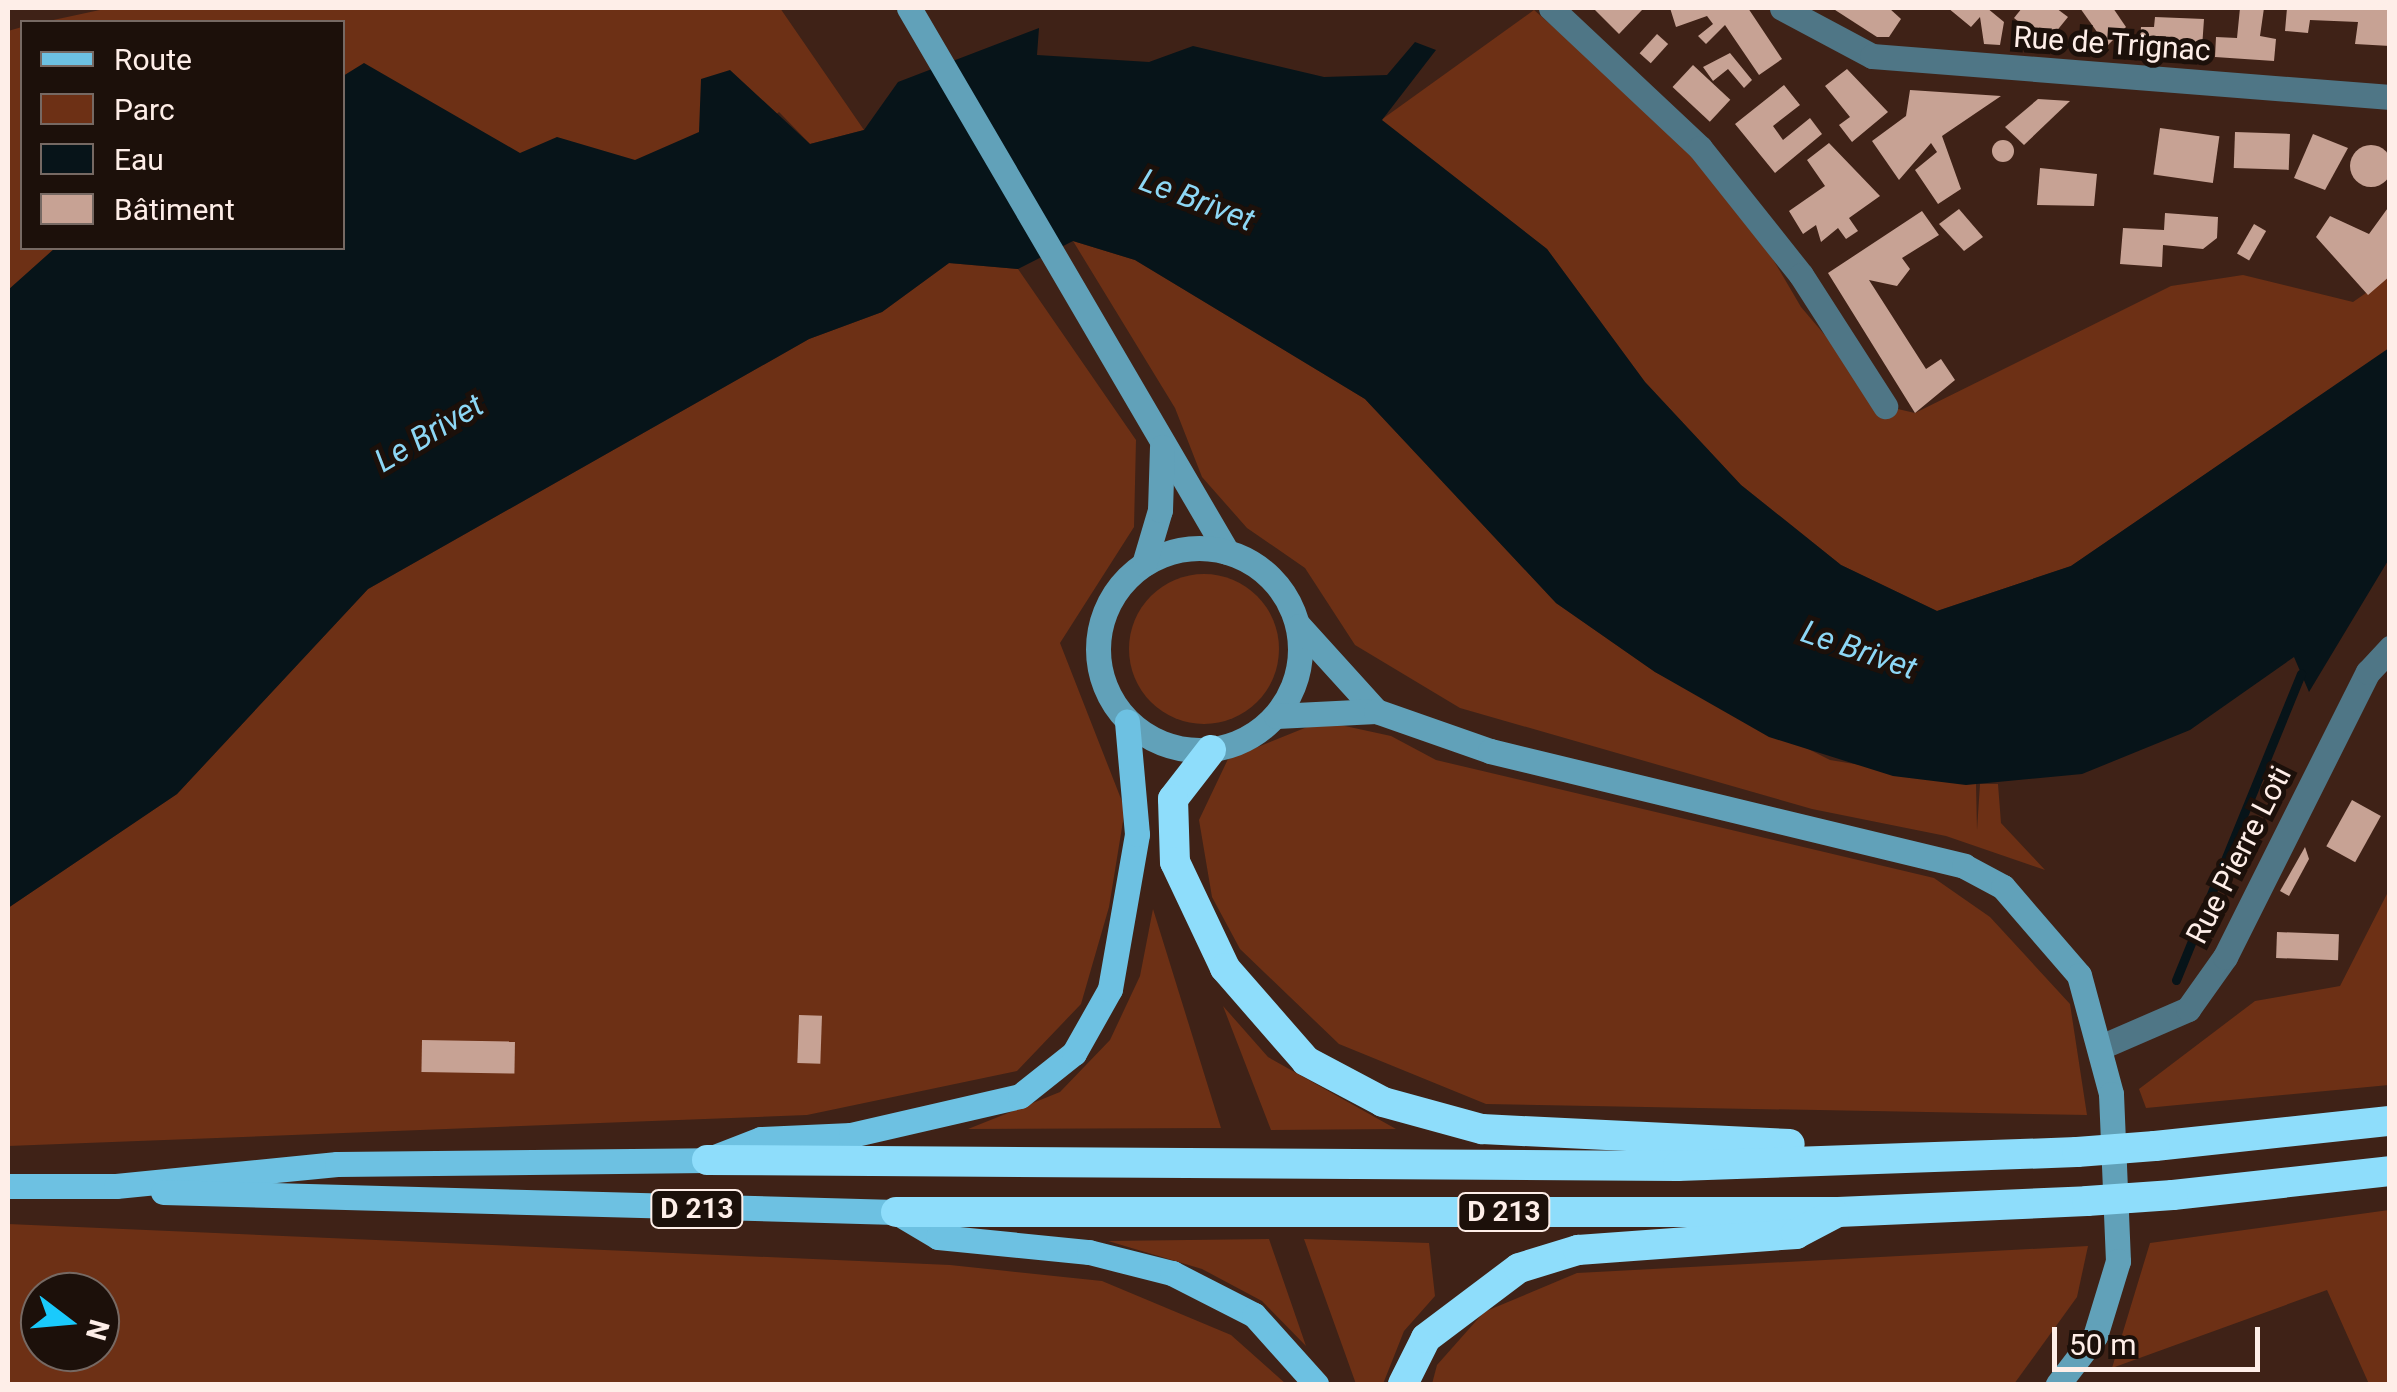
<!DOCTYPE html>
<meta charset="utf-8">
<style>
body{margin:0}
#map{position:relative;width:2397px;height:1392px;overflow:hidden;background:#3f2217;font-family:Roboto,sans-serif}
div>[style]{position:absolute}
.green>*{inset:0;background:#6d3015}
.round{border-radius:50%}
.water>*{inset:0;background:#071419}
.stream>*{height:9px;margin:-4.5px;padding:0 4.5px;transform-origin:4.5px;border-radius:4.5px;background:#071419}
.building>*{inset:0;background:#c7a294;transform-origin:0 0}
.street>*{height:25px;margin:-12.5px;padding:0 12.5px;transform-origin:12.5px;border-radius:12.5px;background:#4f7686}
.secondary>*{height:25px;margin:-12.5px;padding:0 12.5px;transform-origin:12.5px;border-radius:12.5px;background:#61a1b9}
.secondary>.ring{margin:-12.5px;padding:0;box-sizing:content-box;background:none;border:25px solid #61a1b9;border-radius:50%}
.primary>*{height:25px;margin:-12.5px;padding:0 12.5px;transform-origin:12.5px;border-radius:12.5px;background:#6dc1e2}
.highway>*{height:30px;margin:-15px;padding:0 15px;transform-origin:15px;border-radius:15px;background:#8eddfb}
.highway-bridge>*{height:30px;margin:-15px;padding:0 15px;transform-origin:15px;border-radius:15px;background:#8eddfb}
span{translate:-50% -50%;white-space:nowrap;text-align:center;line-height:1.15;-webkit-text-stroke:10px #1c100a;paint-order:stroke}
.shield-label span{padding:2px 8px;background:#1c100a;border:2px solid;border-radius:8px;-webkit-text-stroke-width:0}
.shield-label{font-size:28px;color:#feeee8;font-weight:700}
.street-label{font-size:30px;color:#feeee8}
.water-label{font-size:32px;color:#8dd7f5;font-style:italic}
.frame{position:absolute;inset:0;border:10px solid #feeee8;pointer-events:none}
.legend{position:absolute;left:20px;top:20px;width:325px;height:230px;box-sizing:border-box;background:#1c100a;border:2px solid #766963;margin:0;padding:12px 18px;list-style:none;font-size:30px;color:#feeee8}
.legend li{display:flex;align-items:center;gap:20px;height:50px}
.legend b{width:50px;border:2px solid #766963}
.north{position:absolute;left:20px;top:1272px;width:100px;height:100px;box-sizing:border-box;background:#1c100a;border:2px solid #766963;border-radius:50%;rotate:106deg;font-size:28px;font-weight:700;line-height:40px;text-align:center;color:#feeee8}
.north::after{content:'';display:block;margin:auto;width:35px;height:45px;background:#1acafc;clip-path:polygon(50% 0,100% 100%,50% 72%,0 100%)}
.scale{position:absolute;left:2052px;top:1327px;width:208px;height:45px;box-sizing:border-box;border:5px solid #feeee8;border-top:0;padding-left:12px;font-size:30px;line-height:35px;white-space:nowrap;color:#feeee8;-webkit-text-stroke:8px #1c100a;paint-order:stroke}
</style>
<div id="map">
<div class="green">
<i style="clip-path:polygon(109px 8px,780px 8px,864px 130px,810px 144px,779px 112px,8px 700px,8px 31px,22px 27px,22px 248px,342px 248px,342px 22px,44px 22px)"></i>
<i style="clip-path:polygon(1534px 10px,1695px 151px,1740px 203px,1801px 307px,1885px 406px,1915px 413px,2171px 286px,2243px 275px,2353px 302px,2389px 277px,2389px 349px,2071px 566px,1937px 611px,1841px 565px,1741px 485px,1645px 382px,1547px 249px,1381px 120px)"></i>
<i style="clip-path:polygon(1073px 241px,1135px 260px,1365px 399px,1556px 603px,1655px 672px,1830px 760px,1976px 784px,1977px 830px,1980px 784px,1998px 784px,2001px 823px,2045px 870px,1946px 836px,1812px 809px,1460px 708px,1355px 645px,1305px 568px,1247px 528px,1202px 477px,1175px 408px)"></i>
<i style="clip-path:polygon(949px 263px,1018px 269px,1136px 440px,1134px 527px,1060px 643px,1125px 809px,1109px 907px,1081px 1004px,1017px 1071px,807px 1115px,8px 1146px,8px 908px,177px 794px,368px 589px,809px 339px,882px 312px)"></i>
<i class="round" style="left:1129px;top:574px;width:150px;height:150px"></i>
<i style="clip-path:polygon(1322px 721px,1391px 736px,1436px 760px,1934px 878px,1990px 917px,2070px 1004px,2087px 1115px,1486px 1104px,1339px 1044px,1240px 949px,1212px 897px,1199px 820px,1228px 759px)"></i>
<i style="clip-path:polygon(2389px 890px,2389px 1085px,2146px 1108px,2139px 1089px,2255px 1001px,2340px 986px)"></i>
<i style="clip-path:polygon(1153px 909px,1221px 1128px,968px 1129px,1060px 1092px,1110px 1040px,1140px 976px)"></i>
<i style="clip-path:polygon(1223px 1006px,1268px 1057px,1396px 1129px,1271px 1130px)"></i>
<i style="clip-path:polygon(2389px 1210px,2389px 1384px,2369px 1384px,2327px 1290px,2112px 1368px,2150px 1243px)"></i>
<i style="clip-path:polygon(evenodd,8px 1224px,950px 1265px,1102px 1281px,1231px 1335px,1286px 1384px,8px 1384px,8px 1224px,40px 1292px,100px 1292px,100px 1352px,40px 1352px,40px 1292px)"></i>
<i style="clip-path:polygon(1269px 1239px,1306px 1346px,1262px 1301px,1202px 1269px,1108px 1241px)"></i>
<i style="clip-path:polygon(1304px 1239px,1429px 1243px,1435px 1296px,1404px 1331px,1383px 1384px,1356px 1384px)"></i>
<i style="clip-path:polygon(2088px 1246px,2077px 1297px,2014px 1384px,1432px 1384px,1437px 1365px,1484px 1312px,1577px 1273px)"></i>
</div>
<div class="water">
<i style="clip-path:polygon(1039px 28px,1037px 55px,1149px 62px,1193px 46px,1324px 77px,1387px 75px,1415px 42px,1436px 50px,1382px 120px,1547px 249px,1645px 382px,1741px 485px,1841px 565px,1937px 611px,2071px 566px,2389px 348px,2389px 559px,2309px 692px,2294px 657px,2190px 730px,2082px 774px,1966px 785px,1893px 776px,1769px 737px,1655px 672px,1556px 603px,1365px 399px,1135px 260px,1073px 241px,1018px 269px,949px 263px,882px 312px,809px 339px,368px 589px,177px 794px,8px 908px,8px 290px,55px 248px,342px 248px,343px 76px,364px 63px,520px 153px,557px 137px,635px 160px,699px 132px,701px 79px,730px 70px,810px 144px,864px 130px,898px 82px)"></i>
</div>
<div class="stream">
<i style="left:2176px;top:980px;width:331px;rotate:-67.8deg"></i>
</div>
<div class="building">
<i style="clip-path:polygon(1593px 8px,1639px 8px,1642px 10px,1619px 34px)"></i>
<i style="clip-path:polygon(1670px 8px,1748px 8px,1782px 59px,1759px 75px,1725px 25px,1706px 44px,1698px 36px,1713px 24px,1707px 16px,1676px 27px)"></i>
<i style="clip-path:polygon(1832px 8px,1889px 8px,1901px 19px,1889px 37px,1877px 37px)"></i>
<i style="clip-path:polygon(1948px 8px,1987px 8px,2004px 22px,2000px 45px,1984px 44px,1980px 17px,1971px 27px)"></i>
<i style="clip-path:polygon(2022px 8px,2056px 8px,2068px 17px,2046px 44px,2014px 18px)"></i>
<i style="clip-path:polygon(2080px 8px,2113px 8px,2126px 27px,2107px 46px)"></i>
<i style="clip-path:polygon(2240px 8px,2264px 8px,2260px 36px,2276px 39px,2274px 61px,2215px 57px,2216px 37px,2237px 38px)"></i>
<i style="clip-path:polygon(2287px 8px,2390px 9px,2390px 46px,2355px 44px,2358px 22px,2310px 20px,2308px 33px,2285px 31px)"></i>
<i style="clip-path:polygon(2155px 17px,2204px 19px,2202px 48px,2139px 53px,2141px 27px,2154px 27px)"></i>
<i style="left:1657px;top:34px;width:15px;height:26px;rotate:42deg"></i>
<i style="clip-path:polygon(1730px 53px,1752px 80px,1744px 88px,1728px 69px,1713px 81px,1703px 67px)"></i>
<i style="left:1693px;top:65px;width:51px;height:30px;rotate:43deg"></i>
<i style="clip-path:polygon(1847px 69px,1888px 112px,1852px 142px,1839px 125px,1850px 117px,1825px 86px)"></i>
<i style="clip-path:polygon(1784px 85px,1800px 105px,1773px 126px,1783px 140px,1810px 118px,1822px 134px,1775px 173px,1735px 124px)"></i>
<i style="clip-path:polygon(1910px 90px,2001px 96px,1942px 136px,1961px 189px,1938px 204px,1915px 170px,1937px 152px,1931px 143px,1899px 180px,1872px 141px,1906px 116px)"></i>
<i style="clip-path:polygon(2038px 99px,2070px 101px,2024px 145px,2005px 127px)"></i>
<i style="left:2160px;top:128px;width:60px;height:47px;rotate:8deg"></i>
<i style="left:2235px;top:132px;width:55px;height:36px;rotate:2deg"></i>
<i style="clip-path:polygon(2313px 134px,2348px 148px,2325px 190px,2294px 178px)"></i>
<i class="round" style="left:1992px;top:140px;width:22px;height:22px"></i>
<i style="clip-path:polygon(1829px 143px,1880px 196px,1849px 218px,1858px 231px,1846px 239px,1838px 228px,1821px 242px,1816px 225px,1803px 234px,1789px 211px,1825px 186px,1807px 160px)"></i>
<i class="round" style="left:2350px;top:145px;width:42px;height:42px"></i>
<i style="clip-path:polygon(2040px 168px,2097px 174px,2094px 206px,2037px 205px)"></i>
<i style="clip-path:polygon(2390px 205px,2390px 276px,2368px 295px,2316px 237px,2330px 216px,2369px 234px)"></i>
<i style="clip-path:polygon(1959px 209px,1983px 237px,1964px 251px,1939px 224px)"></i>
<i style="clip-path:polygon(1922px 211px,1939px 235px,1902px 258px,1910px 269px,1897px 286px,1869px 280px,1926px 369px,1941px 359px,1955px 380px,1915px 413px,1828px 273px)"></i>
<i style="clip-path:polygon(2165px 213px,2218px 217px,2217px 238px,2203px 249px,2163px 245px,2162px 267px,2120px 264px,2123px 228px,2164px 230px)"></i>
<i style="left:2254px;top:224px;width:14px;height:34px;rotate:30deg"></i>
<i style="left:2352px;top:800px;width:33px;height:53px;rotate:29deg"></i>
<i style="clip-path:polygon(2305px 847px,2309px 859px,2289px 896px,2280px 891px)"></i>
<i style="left:2277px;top:932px;width:62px;height:26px;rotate:2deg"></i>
<i style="left:799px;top:1015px;width:23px;height:48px;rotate:2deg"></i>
<i style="left:422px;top:1040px;width:93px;height:32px;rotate:1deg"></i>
</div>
<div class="street">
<i style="left:1551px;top:8px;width:204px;rotate:43.2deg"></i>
<i style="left:1700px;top:148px;width:162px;rotate:51.5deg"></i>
<i style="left:1801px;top:275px;width:156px;rotate:57.3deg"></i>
<i style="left:1782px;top:8px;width:102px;rotate:28.1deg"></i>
<i style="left:1872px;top:56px;width:520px;rotate:4.53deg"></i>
<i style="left:2103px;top:1046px;width:93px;rotate:-23.5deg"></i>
<i style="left:2188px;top:1009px;width:64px;rotate:-54.6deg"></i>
<i style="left:2225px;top:957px;width:319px;rotate:-63.4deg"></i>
<i style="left:2368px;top:672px;width:33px;rotate:-47deg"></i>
</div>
<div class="secondary">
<i style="left:909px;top:8px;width:630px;rotate:59.69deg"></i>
<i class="ring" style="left:1098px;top:548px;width:177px;height:177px"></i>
<i style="left:1144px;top:564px;width:56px;rotate:-73.5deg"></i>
<i style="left:1160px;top:510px;width:63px;rotate:-88.2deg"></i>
<i style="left:1299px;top:626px;width:115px;rotate:47.8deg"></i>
<i style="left:1276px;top:716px;width:100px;rotate:-2.9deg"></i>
<i style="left:1376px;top:711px;width:121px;rotate:19.3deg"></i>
<i style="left:1490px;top:751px;width:488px;rotate:13.6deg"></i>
<i style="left:1964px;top:866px;width:44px;rotate:28.3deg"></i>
<i style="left:2003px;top:887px;width:116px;rotate:49.2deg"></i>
<i style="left:2079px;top:975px;width:123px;rotate:74.9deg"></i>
<i style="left:2111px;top:1094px;width:167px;rotate:87.6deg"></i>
<i style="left:2118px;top:1261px;width:78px;rotate:107deg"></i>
<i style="left:2095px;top:1336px;width:61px;rotate:127.6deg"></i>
</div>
<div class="primary">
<i style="left:8px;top:1186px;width:108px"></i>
<i style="left:116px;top:1186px;width:222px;rotate:-5.7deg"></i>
<i style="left:337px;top:1164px;width:370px;rotate:-0.6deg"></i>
<i style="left:707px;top:1160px;width:58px;rotate:-21.3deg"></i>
<i style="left:761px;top:1139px;width:90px;rotate:-2.5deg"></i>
<i style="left:851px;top:1135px;width:173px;rotate:-13deg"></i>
<i style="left:1020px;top:1096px;width:69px;rotate:-38.5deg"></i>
<i style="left:1074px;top:1053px;width:73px;rotate:-60.6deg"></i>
<i style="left:1110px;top:989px;width:157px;rotate:-80.1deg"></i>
<i style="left:1137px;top:834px;width:113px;rotate:-95.1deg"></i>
<i style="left:163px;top:1192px;width:733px;rotate:1.56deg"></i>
<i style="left:896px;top:1212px;width:49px;rotate:30.8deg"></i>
<i style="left:938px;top:1237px;width:152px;rotate:5.7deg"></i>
<i style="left:1089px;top:1252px;width:86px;rotate:14.2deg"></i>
<i style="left:1172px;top:1273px;width:92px;rotate:27.1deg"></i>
<i style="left:1254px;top:1315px;width:93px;rotate:48.1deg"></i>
</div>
<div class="highway">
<i style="left:1211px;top:750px;width:62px;rotate:127.8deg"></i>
<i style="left:1173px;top:799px;width:63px;rotate:88.2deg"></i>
<i style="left:1175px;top:862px;width:117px;rotate:64.7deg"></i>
<i style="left:1225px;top:968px;width:123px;rotate:48.9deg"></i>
<i style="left:1306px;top:1061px;width:87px;rotate:28deg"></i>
<i style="left:1383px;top:1102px;width:103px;rotate:15.3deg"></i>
<i style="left:1482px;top:1129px;width:308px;rotate:2.8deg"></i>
<i style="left:2155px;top:1146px;width:236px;rotate:-6.1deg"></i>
<i style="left:707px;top:1160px;width:971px;rotate:0.35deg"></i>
<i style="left:1678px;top:1166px;width:399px;rotate:-2deg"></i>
<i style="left:2173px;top:1195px;width:218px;rotate:-6.3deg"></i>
<i style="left:896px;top:1212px;width:942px"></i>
<i style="left:1838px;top:1212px;width:249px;rotate:-2.5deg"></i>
<i style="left:1403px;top:1384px;width:51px;rotate:-63.4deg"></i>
<i style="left:1426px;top:1338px;width:116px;rotate:-37deg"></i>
<i style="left:1519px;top:1268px;width:62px;rotate:-17deg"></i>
<i style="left:1578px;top:1250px;width:219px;rotate:-4.2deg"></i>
<i style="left:1796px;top:1234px;width:43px;rotate:-27.8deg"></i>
</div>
<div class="highway-bridge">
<i style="left:2077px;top:1152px;width:78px;rotate:-4.4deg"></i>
<i style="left:2087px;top:1201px;width:86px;rotate:-4deg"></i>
</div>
<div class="shield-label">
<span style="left:697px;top:1209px">D 213</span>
<span style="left:1504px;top:1212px">D 213</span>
</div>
<div class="street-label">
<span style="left:2112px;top:44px;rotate:4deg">Rue de Trignac</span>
<span style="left:2239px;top:855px;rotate:-63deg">Rue Pierre Loti</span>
</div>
<div class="water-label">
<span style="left:1197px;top:200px;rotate:21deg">Le Brivet</span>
<span style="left:429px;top:433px;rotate:-31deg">Le Brivet</span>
<span style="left:1859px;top:650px;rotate:19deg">Le Brivet</span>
</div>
<div class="frame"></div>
<ul class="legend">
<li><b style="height:12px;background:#6dc1e2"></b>Route</li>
<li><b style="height:28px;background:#6d3015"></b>Parc</li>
<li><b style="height:28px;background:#071419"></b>Eau</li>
<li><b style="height:28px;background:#c7a294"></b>Bâtiment</li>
</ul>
<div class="north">N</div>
<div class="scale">50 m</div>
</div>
